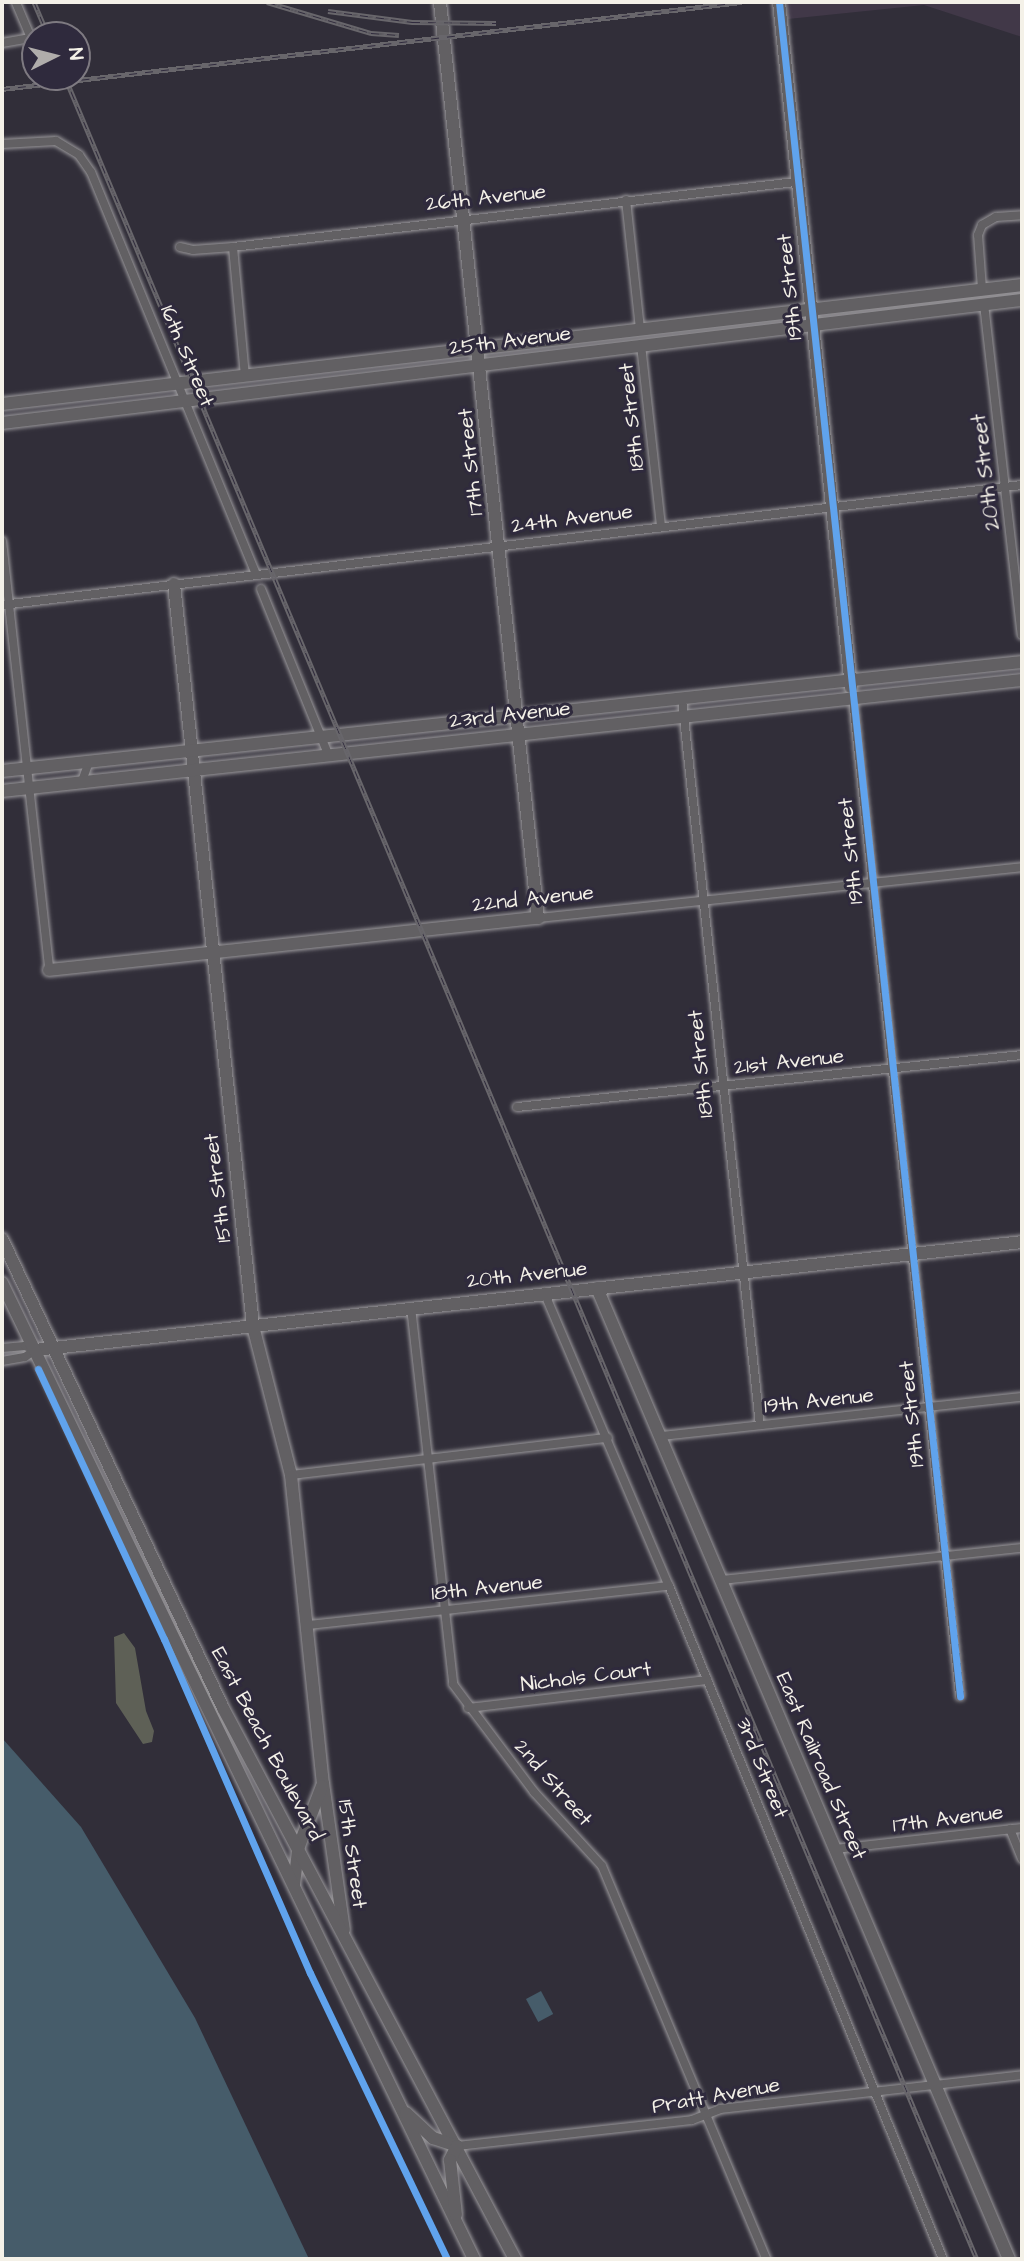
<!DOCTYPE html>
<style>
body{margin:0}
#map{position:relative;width:1024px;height:2261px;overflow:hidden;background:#312e39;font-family:"Architects Daughter",sans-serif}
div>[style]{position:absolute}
.built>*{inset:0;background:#413848}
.green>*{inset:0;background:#5e6056}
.water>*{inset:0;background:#465c6a;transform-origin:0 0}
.roads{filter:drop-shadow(0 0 2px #9a989b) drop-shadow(0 0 2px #9a989b)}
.street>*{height:8px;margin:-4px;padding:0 4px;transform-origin:4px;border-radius:4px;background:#626063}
.secondary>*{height:12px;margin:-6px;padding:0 6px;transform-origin:6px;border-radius:6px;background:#626063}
.primary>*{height:12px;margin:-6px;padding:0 6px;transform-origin:6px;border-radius:6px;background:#626063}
.rail>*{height:5px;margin-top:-2.5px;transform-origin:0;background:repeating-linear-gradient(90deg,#2f2a3d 0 8px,#68666b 0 16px);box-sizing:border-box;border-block:2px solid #68666b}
.cycleway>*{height:7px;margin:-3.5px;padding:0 3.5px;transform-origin:3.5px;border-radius:3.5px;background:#60a3ed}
span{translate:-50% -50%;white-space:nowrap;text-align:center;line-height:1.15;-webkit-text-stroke:6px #2f2a3d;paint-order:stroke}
.street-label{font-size:21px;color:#f4f1e8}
.frame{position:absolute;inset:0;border:4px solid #f4f1e8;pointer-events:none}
.north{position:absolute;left:21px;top:21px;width:70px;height:70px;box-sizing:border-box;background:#2f2a3d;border:2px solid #7e7a81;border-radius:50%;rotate:84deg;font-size:19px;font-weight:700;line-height:28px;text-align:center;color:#f4f1e8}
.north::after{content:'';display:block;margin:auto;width:24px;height:32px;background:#b0adab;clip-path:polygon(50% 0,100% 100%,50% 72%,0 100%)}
</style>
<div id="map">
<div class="built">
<i style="clip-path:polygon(787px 2px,1022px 2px,1022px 37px,924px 5px,788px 19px)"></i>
</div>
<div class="green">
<i style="clip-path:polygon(124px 1633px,135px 1648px,146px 1711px,154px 1731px,152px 1742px,143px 1744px,116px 1703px,114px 1637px)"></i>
</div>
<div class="water">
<i style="clip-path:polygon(2px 1738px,81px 1827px,195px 2018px,309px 2259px,2px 2259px)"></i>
<i style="left:541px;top:1991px;width:26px;height:17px;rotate:62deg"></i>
</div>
<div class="roads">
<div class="street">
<i style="left:2px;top:43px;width:29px;rotate:-10deg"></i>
<i style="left:31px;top:38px;width:39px;rotate:-113deg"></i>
<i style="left:2px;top:144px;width:54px;rotate:-3.2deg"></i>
<i style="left:56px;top:141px;width:27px;rotate:31deg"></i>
<i style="left:79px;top:155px;width:21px;rotate:55deg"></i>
<i style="left:91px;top:172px;width:435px;rotate:67.7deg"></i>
<i style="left:626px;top:200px;width:130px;rotate:83.8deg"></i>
<i style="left:180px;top:247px;width:13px;rotate:13deg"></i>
<i style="left:193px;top:250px;width:40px;rotate:-4.3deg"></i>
<i style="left:233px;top:247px;width:567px;rotate:-6.59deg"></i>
<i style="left:233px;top:247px;width:130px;rotate:84.7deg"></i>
<i style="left:982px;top:289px;width:54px;rotate:-94.2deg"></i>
<i style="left:978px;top:235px;width:11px;rotate:-68deg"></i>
<i style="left:982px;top:225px;width:16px;rotate:-30deg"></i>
<i style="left:996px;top:217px;width:26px;rotate:-4deg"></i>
<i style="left:984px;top:304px;width:333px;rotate:83.5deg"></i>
<i style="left:641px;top:345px;width:182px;rotate:83.7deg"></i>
<i style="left:2px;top:541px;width:432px;rotate:83.7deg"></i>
<i style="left:261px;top:589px;width:178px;rotate:67.9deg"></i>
<i style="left:2px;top:605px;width:1027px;rotate:-6.71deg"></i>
<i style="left:682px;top:699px;width:730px;rotate:83.87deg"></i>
<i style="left:853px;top:699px;width:1003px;rotate:83.87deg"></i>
<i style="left:82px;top:781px;width:20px;rotate:-70deg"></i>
<i style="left:538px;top:918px;width:487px;rotate:-6deg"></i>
<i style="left:517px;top:1107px;width:508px;rotate:-5.88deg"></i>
<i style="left:544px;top:1292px;width:319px;rotate:67deg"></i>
<i style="left:669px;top:1586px;width:727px;rotate:67.85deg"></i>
<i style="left:411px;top:1307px;width:379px;rotate:83.6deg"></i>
<i style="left:453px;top:1684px;width:135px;rotate:53.1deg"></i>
<i style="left:534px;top:1792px;width:100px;rotate:47.4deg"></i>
<i style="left:602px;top:1866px;width:426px;rotate:67.3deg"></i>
<i style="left:2px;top:1348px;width:23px;rotate:-5deg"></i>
<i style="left:25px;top:1346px;width:11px;rotate:22deg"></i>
<i style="left:2px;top:1361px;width:23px;rotate:-10deg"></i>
<i style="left:25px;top:1357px;width:12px;rotate:-35deg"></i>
<i style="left:661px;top:1436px;width:363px;rotate:-6.2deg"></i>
<i style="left:291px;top:1475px;width:319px;rotate:-6.7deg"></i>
<i style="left:721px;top:1580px;width:303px;rotate:-6.1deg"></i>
<i style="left:308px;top:1625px;width:363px;rotate:-6.2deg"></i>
<i style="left:468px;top:1708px;width:241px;rotate:-6.7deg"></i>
<i style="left:1010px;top:1829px;width:32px;rotate:68deg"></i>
<i style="left:835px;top:1849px;width:188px;rotate:-6.4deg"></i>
<i style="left:457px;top:2146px;width:236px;rotate:-6.3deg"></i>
<i style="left:692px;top:2120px;width:30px;rotate:-21deg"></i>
<i style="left:720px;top:2109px;width:304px;rotate:-6.4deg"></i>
</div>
<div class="secondary">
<i style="left:779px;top:2px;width:689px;rotate:84deg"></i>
<i style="left:174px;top:584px;width:746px;rotate:83.92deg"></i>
<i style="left:253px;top:1326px;width:154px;rotate:75.7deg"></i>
<i style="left:291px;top:1475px;width:310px;rotate:84.1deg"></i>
<i style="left:323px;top:1783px;width:148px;rotate:81.9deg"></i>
<i style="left:2px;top:771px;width:1026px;rotate:-6.1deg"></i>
<i style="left:2px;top:791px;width:1026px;rotate:-6.21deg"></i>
<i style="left:49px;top:970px;width:492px;rotate:-6.1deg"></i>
<i style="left:538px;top:918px;width:921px;rotate:-96.11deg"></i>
<i style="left:597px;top:1288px;width:1055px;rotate:67.01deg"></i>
<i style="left:35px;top:1350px;width:993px;rotate:-6.24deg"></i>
<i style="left:294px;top:1884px;width:38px;rotate:-83deg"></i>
<i style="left:299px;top:1846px;width:64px;rotate:-69deg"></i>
</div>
<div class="primary">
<i style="left:2px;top:404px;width:1027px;rotate:-6.65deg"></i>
<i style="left:2px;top:423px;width:1027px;rotate:-6.88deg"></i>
<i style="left:2px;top:1239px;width:518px;rotate:64.77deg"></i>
<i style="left:223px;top:1708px;width:624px;rotate:62.08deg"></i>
<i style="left:2px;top:1283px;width:1084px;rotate:64.19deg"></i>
<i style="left:406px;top:2113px;width:37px;rotate:43deg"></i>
<i style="left:433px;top:2138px;width:25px;rotate:18deg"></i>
<i style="left:457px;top:2146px;width:16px;rotate:117deg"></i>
<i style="left:450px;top:2160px;width:55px;rotate:83.8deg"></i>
</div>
</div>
<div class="rail">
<i style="left:34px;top:2px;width:36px;rotate:67deg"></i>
<i style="left:267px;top:2px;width:109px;rotate:16.6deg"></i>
<i style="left:371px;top:33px;width:28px;rotate:4deg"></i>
<i style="left:328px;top:11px;width:85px;rotate:7.5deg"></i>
<i style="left:412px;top:22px;width:84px;rotate:0.7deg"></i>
<i style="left:65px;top:77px;width:2365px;rotate:67.32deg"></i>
<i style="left:2px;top:89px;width:745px;rotate:-6.71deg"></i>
</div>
<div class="cycleway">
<i style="left:779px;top:2px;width:1704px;rotate:83.9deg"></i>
<i style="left:38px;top:1369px;width:298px;rotate:65deg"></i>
<i style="left:164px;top:1639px;width:365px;rotate:66.4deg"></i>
<i style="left:310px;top:1973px;width:317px;rotate:64.4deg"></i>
</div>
<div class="street-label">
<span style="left:486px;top:198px;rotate:-6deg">26th Avenue</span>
<span style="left:790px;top:287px;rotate:-96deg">19th Street</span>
<span style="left:510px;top:341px;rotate:-7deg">25th Avenue</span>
<span style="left:187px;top:356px;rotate:67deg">16th Street</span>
<span style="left:632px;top:417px;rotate:-96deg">18th Street</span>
<span style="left:471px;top:462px;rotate:-96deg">17th Street</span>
<span style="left:986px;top:472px;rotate:-97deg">20th Street</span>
<span style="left:572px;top:519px;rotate:-7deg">24th Avenue</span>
<span style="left:510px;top:715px;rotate:-6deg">23rd Avenue</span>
<span style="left:851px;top:851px;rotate:-96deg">19th Street</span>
<span style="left:533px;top:899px;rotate:-6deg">22nd Avenue</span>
<span style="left:789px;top:1062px;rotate:-6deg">21st Avenue</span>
<span style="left:701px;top:1064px;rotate:-96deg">18th Street</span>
<span style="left:218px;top:1188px;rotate:-97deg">15th Street</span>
<span style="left:527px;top:1275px;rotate:-6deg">20th Avenue</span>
<span style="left:819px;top:1401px;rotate:-6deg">19th Avenue</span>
<span style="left:912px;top:1414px;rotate:-96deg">19th Street</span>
<span style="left:487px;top:1588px;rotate:-6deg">18th Avenue</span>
<span style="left:586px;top:1677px;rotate:-7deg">Nichols Court</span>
<span style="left:267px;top:1744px;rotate:62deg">East Beach Boulevard</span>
<span style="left:821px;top:1766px;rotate:67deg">East Railroad Street</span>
<span style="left:762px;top:1768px;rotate:68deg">3rd Street</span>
<span style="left:553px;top:1783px;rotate:49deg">2nd Street</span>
<span style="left:948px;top:1819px;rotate:-7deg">17th Avenue</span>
<span style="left:352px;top:1854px;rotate:82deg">15th Street</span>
<span style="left:716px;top:2096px;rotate:-10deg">Pratt Avenue</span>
</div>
<div class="frame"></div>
<div class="north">N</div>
</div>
